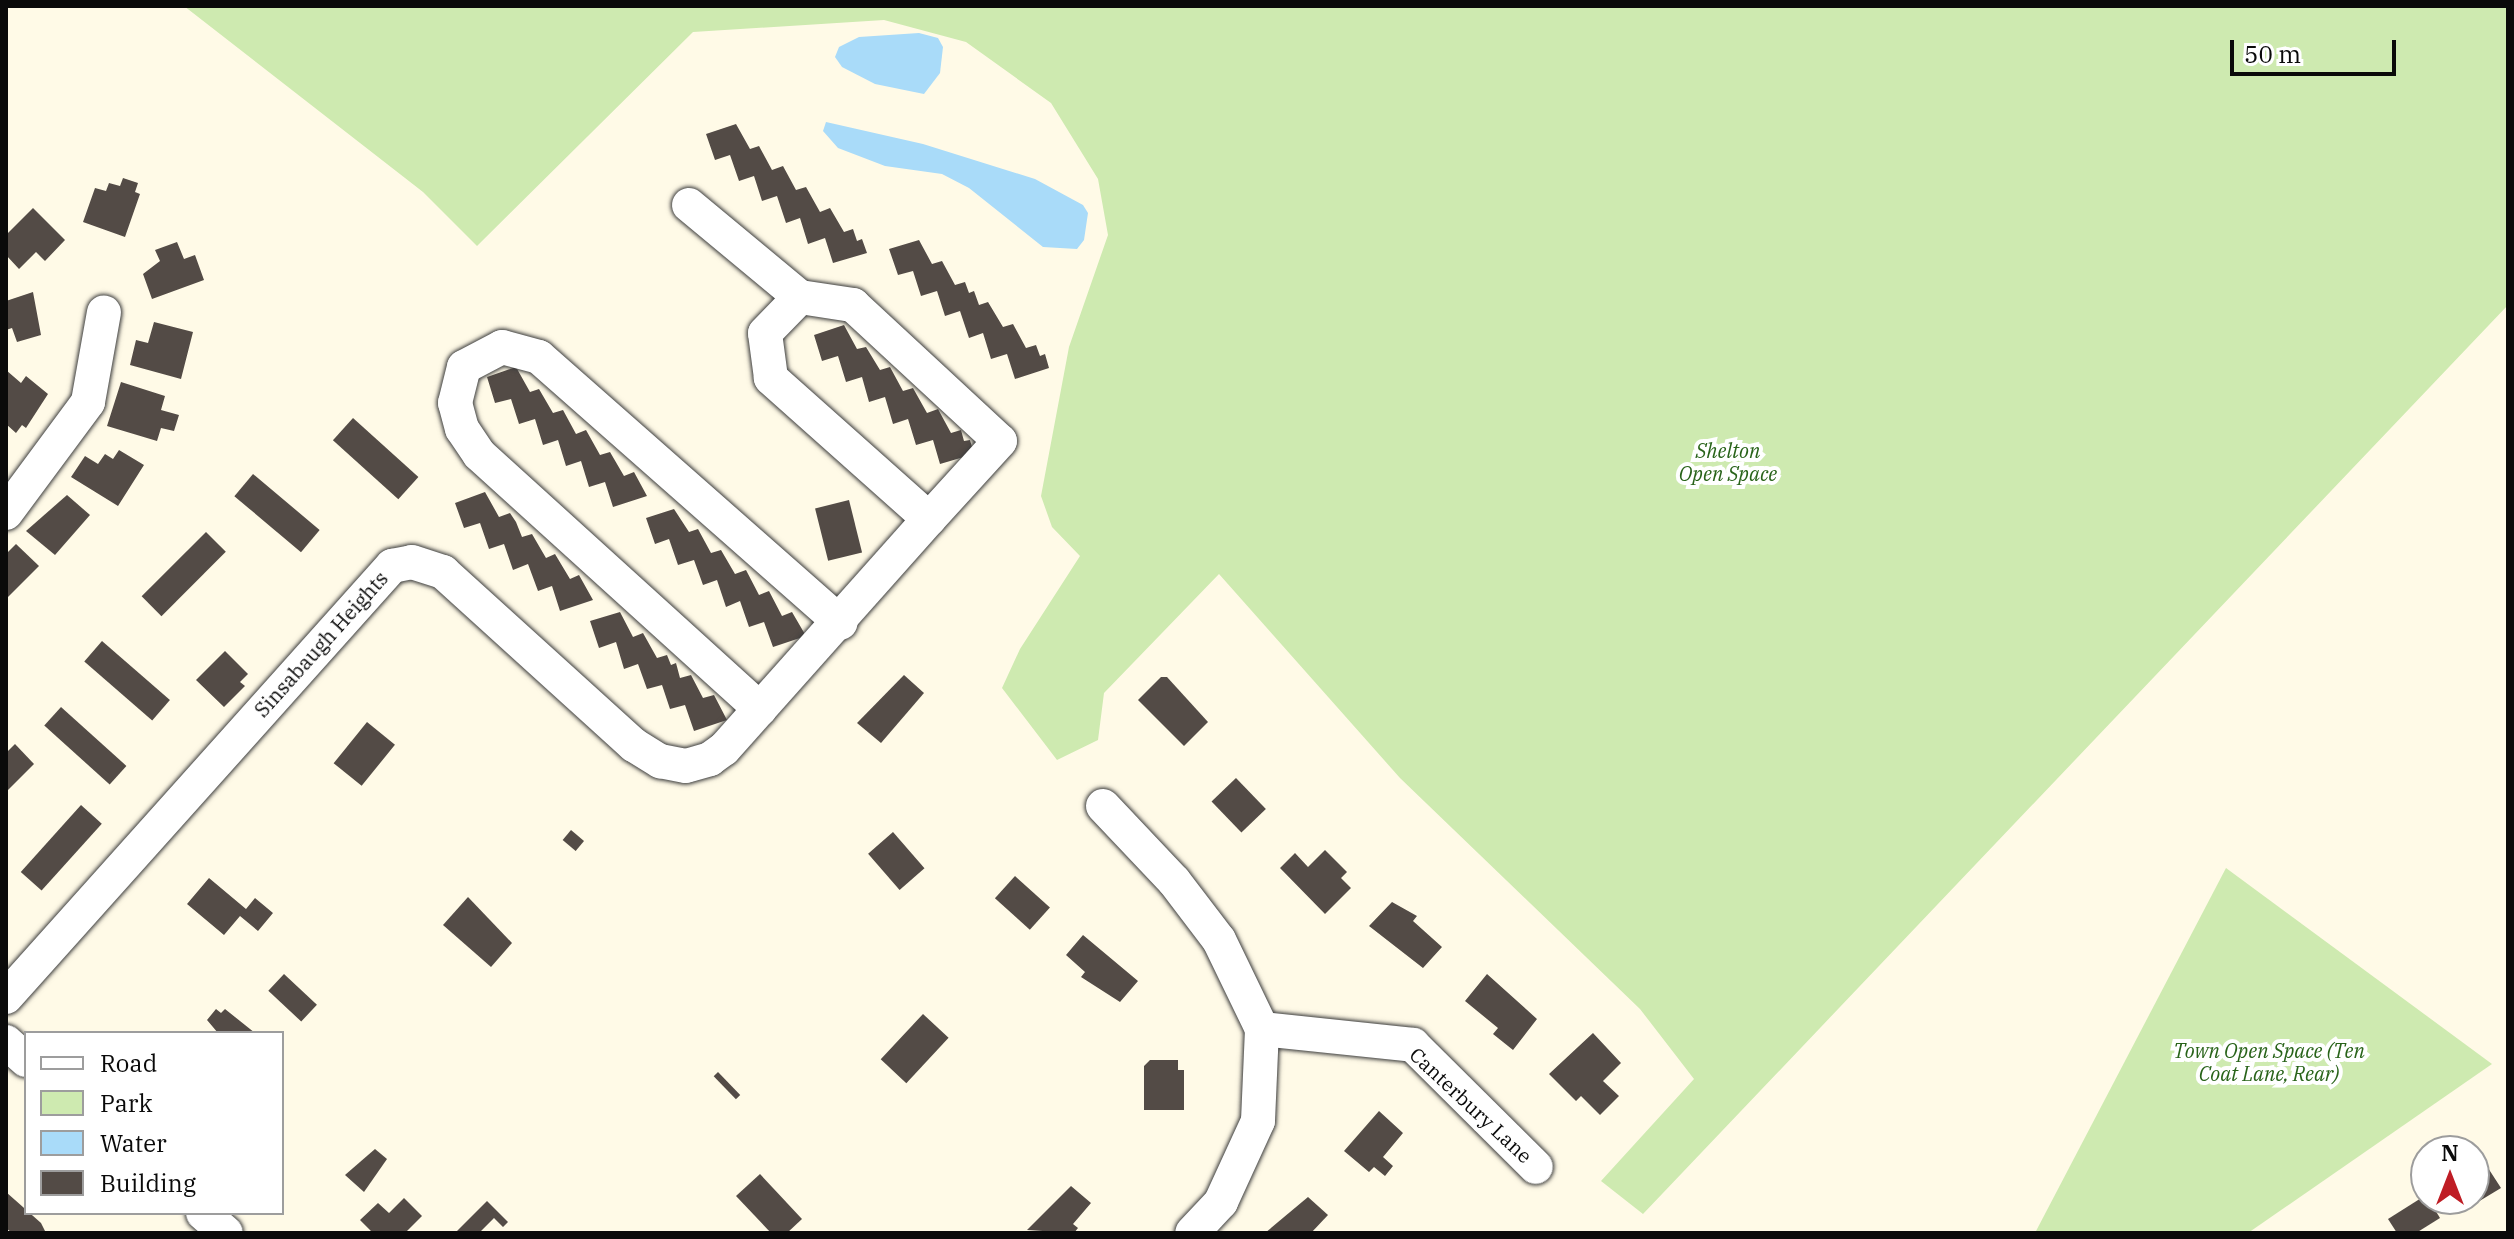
<!DOCTYPE html>
<style>
body{margin:0}
#map{position:relative;width:2514px;height:1239px;overflow:hidden;background:#fffae7;font-family:"IBM Plex Serif",serif}
div>[style]{position:absolute}
.green>*{inset:0;background:#ceeab0}
.water>*{inset:0;background:#a9dbf9}
.building>*{inset:0;background:#534b46;transform-origin:0 0}
.roads{filter:drop-shadow(0 0 2px #3d3d3d) drop-shadow(0 0 2px #3d3d3d)}
.minor>*{height:34px;margin:-17px;padding:0 17px;transform-origin:17px;border-radius:17px;background:#fff}
span{translate:-50% -50%;white-space:nowrap;text-align:center;line-height:1.15;-webkit-text-stroke:8px #fff;paint-order:stroke}
.park-label{font-size:20px;color:#286319;font-style:italic}
.street-label{font-size:20px;color:#0a0a0a}
.frame{position:absolute;inset:0;border:8px solid #0a0a0a;pointer-events:none}
.legend{position:absolute;left:24px;top:1031px;width:260px;height:184px;box-sizing:border-box;background:#fff;border:2px solid #9d9d9d;margin:0;padding:10px 14px;list-style:none;font-size:24px;color:#0a0a0a}
.legend li{display:flex;align-items:center;gap:16px;height:40px}
.legend b{width:40px;border:2px solid #9d9d9d}
.north{position:absolute;left:2410px;top:1135px;width:80px;height:80px;box-sizing:border-box;background:#fff;border:2px solid #9d9d9d;border-radius:50%;rotate:0deg;font-size:22px;font-weight:700;line-height:32px;text-align:center;color:#0a0a0a}
.north::after{content:'';display:block;margin:auto;width:28px;height:36px;background:#bf1d25;clip-path:polygon(50% 0,100% 100%,50% 72%,0 100%)}
.scale{position:absolute;left:2230px;top:40px;width:166px;height:36px;box-sizing:border-box;border:4px solid #0a0a0a;border-top:0;padding-left:10px;font-size:24px;line-height:28px;white-space:nowrap;color:#0a0a0a;-webkit-text-stroke:6px #fff;paint-order:stroke}
</style>
<div id="map">
<div class="green">
<i style="clip-path:polygon(184px 6px,2508px 6px,2508px 305px,1643px 1214px,1601px 1181px,1694px 1079px,1640px 1009px,1400px 778px,1219px 574px,1104px 693px,1098px 740px,1057px 760px,1002px 688px,1020px 649px,1080px 556px,1052px 527px,1041px 496px,1069px 347px,1108px 235px,1098px 179px,1051px 103px,966px 42px,884px 20px,693px 32px,477px 246px,423px 192px)"></i>
<i style="clip-path:polygon(2226px 868px,2492px 1064px,2248px 1233px,2035px 1233px)"></i>
</div>
<div class="water">
<i style="clip-path:polygon(919px 33px,938px 38px,943px 47px,940px 73px,924px 94px,875px 84px,842px 67px,835px 57px,839px 47px,859px 37px)"></i>
<i style="clip-path:polygon(826px 122px,923px 144px,1035px 179px,1083px 205px,1088px 213px,1084px 240px,1077px 249px,1043px 247px,969px 188px,942px 174px,885px 166px,838px 148px,823px 131px)"></i>
</div>
<div class="building">
<i style="clip-path:polygon(736px 124px,750px 149px,759px 146px,772px 170px,783px 166px,796px 190px,806px 187px,820px 212px,830px 208px,844px 232px,853px 229px,857px 241px,862px 239px,867px 253px,833px 263px,825px 238px,808px 244px,800px 218px,786px 223px,777px 196px,762px 201px,754px 176px,739px 181px,730px 155px,715px 160px,706px 134px)"></i>
<i style="clip-path:polygon(123px 178px,138px 183px,135px 192px,140px 194px,125px 237px,83px 222px,95px 188px,106px 191px,109px 183px,120px 186px)"></i>
<i style="clip-path:polygon(33px 208px,65px 240px,45px 261px,36px 252px,19px 269px,6px 255px,6px 235px)"></i>
<i style="clip-path:polygon(919px 240px,932px 264px,942px 261px,955px 285px,965px 282px,969px 293px,974px 291px,979px 305px,988px 302px,1003px 327px,1013px 324px,1026px 348px,1036px 345px,1040px 356px,1045px 354px,1049px 368px,1015px 379px,1007px 354px,991px 359px,983px 333px,969px 338px,960px 311px,945px 316px,937px 291px,921px 296px,913px 271px,898px 275px,889px 249px)"></i>
<i style="clip-path:polygon(177px 242px,184px 259px,195px 255px,204px 280px,152px 299px,143px 274px,160px 261px,155px 250px)"></i>
<i style="clip-path:polygon(33px 292px,41px 335px,17px 342px,12px 328px,6px 330px,6px 301px)"></i>
<i style="clip-path:polygon(154px 322px,193px 332px,181px 379px,130px 365px,136px 340px,148px 343px)"></i>
<i style="clip-path:polygon(844px 325px,857px 349px,866px 347px,880px 370px,890px 367px,903px 391px,913px 388px,927px 413px,938px 409px,951px 433px,961px 430px,964px 441px,970px 440px,974px 454px,940px 464px,933px 440px,916px 445px,908px 419px,893px 424px,885px 397px,869px 402px,862px 377px,846px 382px,838px 356px,822px 361px,814px 335px)"></i>
<i style="clip-path:polygon(516px 367px,530px 392px,539px 389px,553px 413px,563px 410px,576px 434px,586px 430px,600px 455px,610px 452px,624px 476px,634px 472px,647px 496px,613px 507px,605px 482px,589px 487px,581px 461px,566px 466px,558px 440px,543px 445px,535px 419px,519px 424px,511px 399px,495px 403px,487px 377px)"></i>
<i style="clip-path:polygon(6px 370px,21px 383px,26px 376px,48px 394px,26px 428px,22px 425px,16px 433px,6px 424px)"></i>
<i style="clip-path:polygon(121px 382px,165px 396px,161px 410px,179px 415px,174px 431px,161px 428px,157px 441px,107px 426px)"></i>
<i style="left:353px;top:418px;width:88px;height:30px;rotate:42deg"></i>
<i style="clip-path:polygon(119px 450px,144px 465px,118px 506px,71px 477px,85px 456px,98px 464px,105px 454px,113px 459px)"></i>
<i style="left:253px;top:474px;width:87px;height:29px;rotate:40deg"></i>
<i style="clip-path:polygon(485px 492px,499px 517px,510px 513px,516px 522px,522px 537px,532px 534px,546px 558px,555px 554px,570px 579px,579px 575px,593px 600px,560px 611px,552px 586px,538px 591px,528px 564px,513px 570px,504px 544px,489px 549px,480px 523px,464px 528px,455px 503px)"></i>
<i style="clip-path:polygon(67px 495px,90px 515px,55px 555px,26px 531px)"></i>
<i style="left:849px;top:500px;width:54px;height:35px;rotate:76deg"></i>
<i style="clip-path:polygon(674px 509px,689px 532px,698px 529px,711px 553px,721px 550px,735px 574px,746px 570px,759px 595px,769px 591px,782px 616px,792px 612px,806px 636px,773px 647px,764px 622px,749px 627px,740px 601px,726px 607px,717px 580px,703px 585px,694px 560px,678px 565px,669px 539px,655px 544px,646px 518px)"></i>
<i style="left:206px;top:532px;width:28px;height:91px;rotate:45deg"></i>
<i style="clip-path:polygon(16px 544px,39px 566px,6px 599px,6px 554px)"></i>
<i style="clip-path:polygon(620px 612px,633px 637px,643px 633px,657px 658px,667px 655px,671px 665px,676px 663px,680px 678px,691px 675px,703px 698px,714px 695px,727px 720px,694px 731px,685px 705px,670px 709px,662px 685px,647px 689px,638px 664px,624px 669px,616px 642px,599px 648px,590px 621px)"></i>
<i style="left:102px;top:641px;width:90px;height:27px;rotate:41deg"></i>
<i style="clip-path:polygon(225px 651px,248px 674px,240px 682px,245px 686px,224px 707px,196px 680px)"></i>
<i style="clip-path:polygon(904px 675px,924px 693px,881px 743px,857px 723px)"></i>
<i style="clip-path:polygon(1161px 677px,1167px 677px,1208px 722px,1184px 746px,1138px 700px)"></i>
<i style="left:61px;top:707px;width:88px;height:25px;rotate:42deg"></i>
<i style="left:367px;top:722px;width:36px;height:53px;rotate:39deg"></i>
<i style="clip-path:polygon(15px 744px,34px 764px,6px 792px,6px 753px)"></i>
<i style="left:1236px;top:778px;width:43px;height:34px;rotate:46deg"></i>
<i style="left:81px;top:805px;width:28px;height:90px;rotate:42deg"></i>
<i style="left:571px;top:830px;width:17px;height:13px;rotate:40deg"></i>
<i style="left:893px;top:832px;width:48px;height:33px;rotate:49deg"></i>
<i style="clip-path:polygon(1325px 850px,1347px 872px,1341px 878px,1351px 888px,1325px 914px,1280px 868px,1295px 853px,1308px 867px)"></i>
<i style="left:1015px;top:876px;width:47px;height:30px;rotate:42deg"></i>
<i style="clip-path:polygon(209px 878px,246px 909px,255px 898px,273px 913px,258px 931px,240px 916px,224px 935px,187px 904px)"></i>
<i style="clip-path:polygon(468px 897px,512px 943px,491px 967px,443px 925px)"></i>
<i style="clip-path:polygon(1392px 902px,1417px 916px,1413px 921px,1442px 947px,1423px 968px,1369px 926px)"></i>
<i style="clip-path:polygon(1083px 935px,1138px 981px,1120px 1002px,1081px 977px,1085px 972px,1066px 955px)"></i>
<i style="left:284px;top:974px;width:45px;height:23px;rotate:43deg"></i>
<i style="clip-path:polygon(1487px 974px,1537px 1019px,1513px 1050px,1493px 1034px,1498px 1028px,1465px 1001px)"></i>
<i style="clip-path:polygon(216px 1009px,221px 1013px,225px 1009px,255px 1033px,218px 1033px,207px 1020px)"></i>
<i style="left:923px;top:1014px;width:35px;height:62px;rotate:43deg"></i>
<i style="clip-path:polygon(1593px 1033px,1621px 1063px,1603px 1081px,1619px 1096px,1600px 1115px,1581px 1096px,1576px 1101px,1549px 1074px)"></i>
<i style="clip-path:polygon(1150px 1060px,1178px 1060px,1178px 1070px,1184px 1070px,1184px 1110px,1144px 1110px,1144px 1066px)"></i>
<i style="left:718px;top:1072px;width:32px;height:6px;rotate:46deg"></i>
<i style="clip-path:polygon(1379px 1111px,1403px 1133px,1383px 1157px,1393px 1166px,1385px 1176px,1374px 1167px,1369px 1172px,1344px 1151px)"></i>
<i style="clip-path:polygon(375px 1149px,387px 1159px,364px 1192px,345px 1175px)"></i>
<i style="clip-path:polygon(2479px 1154px,2501px 1188px,2458px 1214px,2449px 1199px,2474px 1199px,2474px 1158px)"></i>
<i style="clip-path:polygon(760px 1174px,802px 1219px,787px 1233px,771px 1233px,736px 1196px)"></i>
<i style="clip-path:polygon(1071px 1186px,1091px 1203px,1073px 1224px,1078px 1228px,1074px 1233px,1027px 1230px)"></i>
<i style="clip-path:polygon(6px 1192px,41px 1223px,46px 1233px,12px 1233px,6px 1228px)"></i>
<i style="clip-path:polygon(2426px 1195px,2440px 1218px,2416px 1233px,2397px 1233px,2388px 1219px)"></i>
<i style="clip-path:polygon(1308px 1197px,1328px 1215px,1311px 1233px,1265px 1233px)"></i>
<i style="clip-path:polygon(404px 1198px,422px 1216px,405px 1233px,373px 1233px,360px 1220px,378px 1203px,389px 1213px)"></i>
<i style="clip-path:polygon(487px 1201px,508px 1222px,503px 1227px,494px 1218px,479px 1233px,455px 1233px)"></i>
</div>
<div class="roads">
<div class="minor">
<i style="left:689px;top:205px;width:144px;rotate:39.7deg"></i>
<i style="left:800px;top:297px;width:54px;rotate:8.6deg"></i>
<i style="left:853px;top:305px;width:200px;rotate:42.8deg"></i>
<i style="left:1000px;top:441px;width:105px;rotate:132.3deg"></i>
<i style="left:929px;top:519px;width:212px;rotate:-138.3deg"></i>
<i style="left:771px;top:378px;width:45px;rotate:-97.6deg"></i>
<i style="left:765px;top:333px;width:50px;rotate:-45.8deg"></i>
<i style="left:6px;top:513px;width:138px;rotate:-53.5deg"></i>
<i style="left:88px;top:402px;width:91px;rotate:-79.9deg"></i>
<i style="left:760px;top:709px;width:379px;rotate:-137.8deg"></i>
<i style="left:479px;top:454px;width:30px;rotate:-124deg"></i>
<i style="left:462px;top:429px;width:27px;rotate:-105deg"></i>
<i style="left:455px;top:403px;width:37px;rotate:-76deg"></i>
<i style="left:464px;top:367px;width:43px;rotate:-27.8deg"></i>
<i style="left:502px;top:347px;width:38px;rotate:15deg"></i>
<i style="left:539px;top:357px;width:402px;rotate:41.4deg"></i>
<i style="left:1103px;top:806px;width:103px;rotate:46.6deg"></i>
<i style="left:1174px;top:881px;width:74px;rotate:52.7deg"></i>
<i style="left:1219px;top:940px;width:99px;rotate:64.2deg"></i>
<i style="left:1262px;top:1029px;width:92px;rotate:92.5deg"></i>
<i style="left:1258px;top:1121px;width:89px;rotate:114.6deg"></i>
<i style="left:1221px;top:1202px;width:42px;rotate:133.1deg"></i>
<i style="left:6px;top:997px;width:579px;rotate:-48.15deg"></i>
<i style="left:392px;top:566px;width:20px;rotate:-11deg"></i>
<i style="left:412px;top:562px;width:33px;rotate:18deg"></i>
<i style="left:443px;top:572px;width:258px;rotate:42.2deg"></i>
<i style="left:634px;top:745px;width:31px;rotate:32deg"></i>
<i style="left:660px;top:761px;width:26px;rotate:11deg"></i>
<i style="left:686px;top:766px;width:25px;rotate:-16deg"></i>
<i style="left:710px;top:759px;width:17px;rotate:-36deg"></i>
<i style="left:724px;top:749px;width:308px;rotate:-48.3deg"></i>
<i style="left:1262px;top:1029px;width:152px;rotate:6deg"></i>
<i style="left:1413px;top:1045px;width:173px;rotate:44.8deg"></i>
<i style="left:6px;top:1042px;width:27px;rotate:42deg"></i>
<i style="left:203px;top:1213px;width:30px;rotate:41deg"></i>
</div>
</div>
<div class="park-label">
<span style="left:1728px;top:462px">Shelton<br>Open Space</span>
<span style="left:2269px;top:1062px">Town Open Space (Ten<br>Coat Lane, Rear)</span>
</div>
<div class="street-label">
<span style="left:321px;top:644px;rotate:-48deg">Sinsabaugh Heights</span>
<span style="left:1471px;top:1105px;rotate:43deg">Canterbury Lane</span>
</div>
<div class="frame"></div>
<ul class="legend">
<li><b style="height:10px;background:#fff"></b>Road</li>
<li><b style="height:22px;background:#ceeab0"></b>Park</li>
<li><b style="height:22px;background:#a9dbf9"></b>Water</li>
<li><b style="height:22px;background:#534b46"></b>Building</li>
</ul>
<div class="north">N</div>
<div class="scale">50 m</div>
</div>
